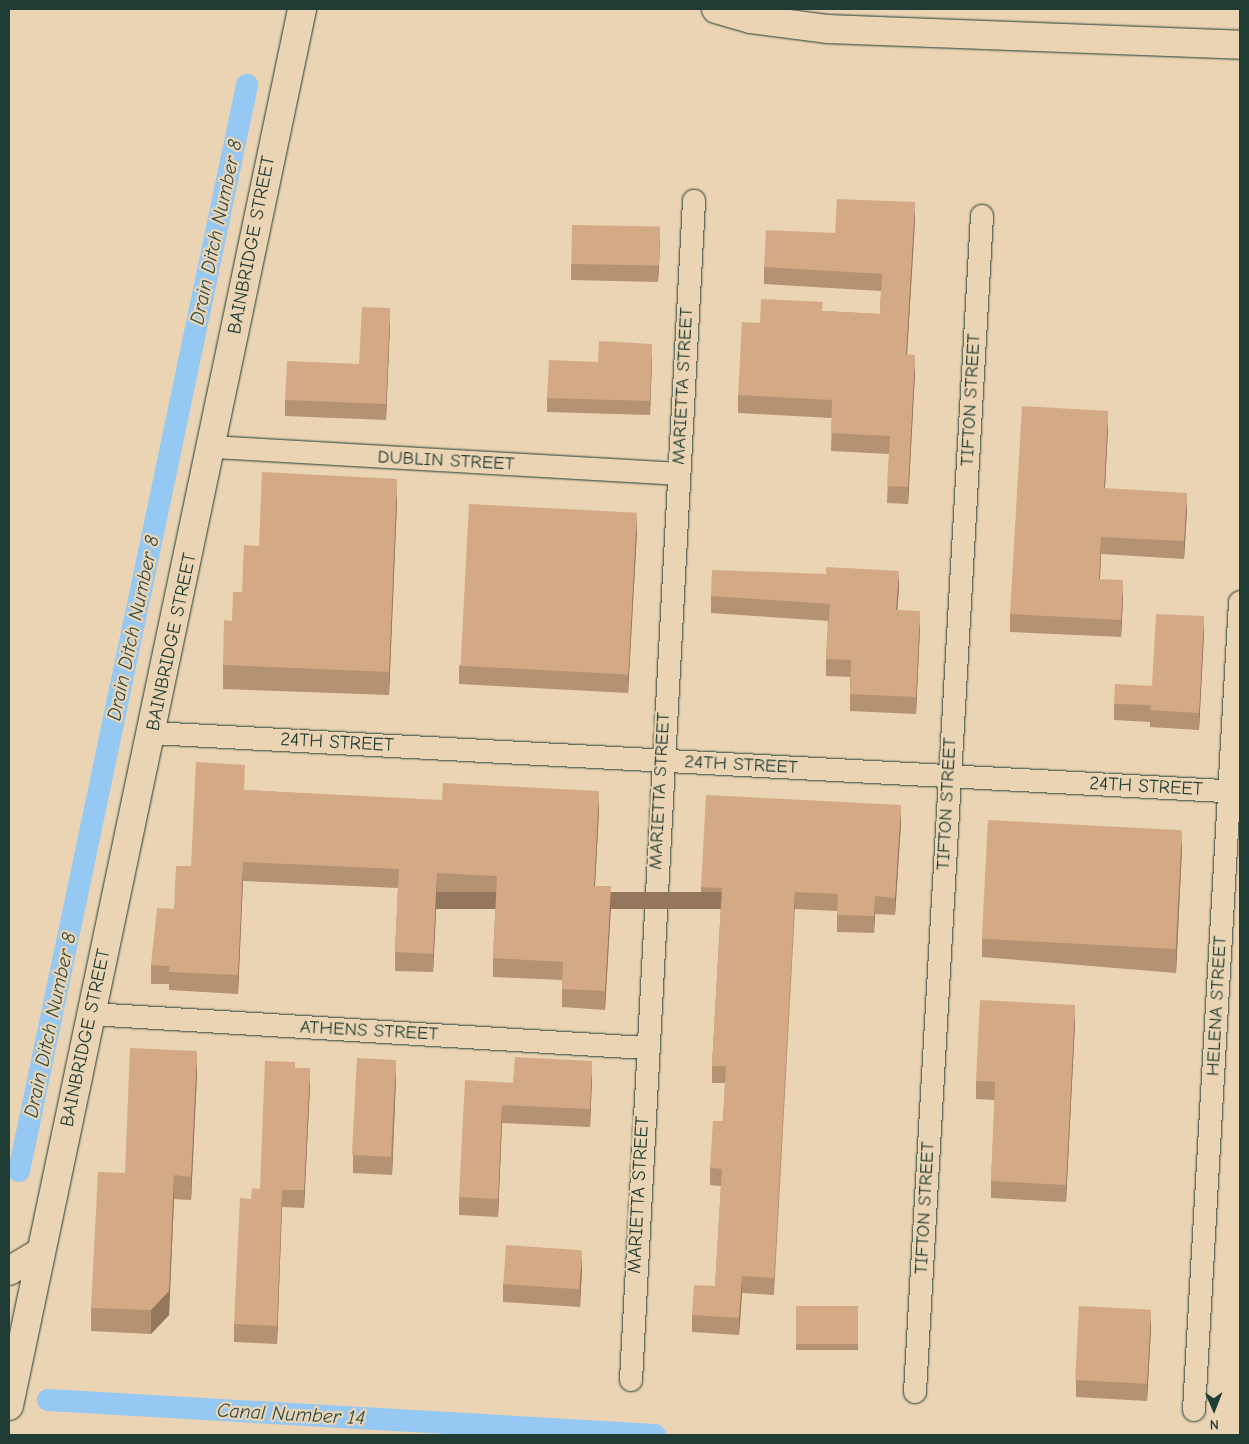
<!DOCTYPE html>
<style>
body{margin:0}
#map{position:relative;width:1249px;height:1444px;overflow:hidden;background:#ebd4b4;font-family:"Comic Neue",sans-serif}
div>[style]{position:absolute}
.canal>*{height:22px;margin:-11px;padding:0 11px;transform-origin:11px;border-radius:11px;background:#95c8f2}
.roads{filter:drop-shadow(0 0 1px #1f3d34) drop-shadow(0 0 1px #1f3d34)}
.street>*{height:22px;margin:-11px;padding:0 11px;transform-origin:11px;border-radius:11px;background:#ebd4b4}
.secondary>*{height:28px;margin:-14px;padding:0 14px;transform-origin:14px;border-radius:14px;background:#ebd4b4}
.wall>*{inset:0;background:#b59272;transform-origin:0 0}
.shaded-wall>*{inset:0;background:#94775d;transform-origin:0 0}
.building>*{inset:0;background:#d3aa85;transform-origin:0 0}
span{translate:-50% -50%;white-space:nowrap;text-align:center;line-height:1.15;-webkit-text-stroke:4.5px #ebd4b4;paint-order:stroke}
.street-label{font-size:19px;color:#1f3d34}
.water-label{font-size:20px;color:#2b4b47;font-style:italic}
.frame{position:absolute;inset:0;border:10px solid #1f3d34;pointer-events:none}
.north{position:absolute;left:1189px;top:1384px;width:50px;height:50px;-webkit-text-stroke:4px #ebd4b4;paint-order:stroke;rotate:179deg;font-size:14px;font-weight:700;line-height:20px;text-align:center;color:#1f3d34}
.north::after{content:'';display:block;margin:auto;width:18px;height:22px;background:#1f3d34;clip-path:polygon(50% 0,100% 100%,50% 72%,0 100%)}
</style>
<div id="map">
<div class="canal">
<i style="left:19px;top:1171px;width:1110px;rotate:-78.14deg"></i>
<i style="left:48px;top:1400px;width:608px;rotate:3.3deg"></i>
</div>
<div class="roads">
<div class="street">
<i style="left:213px;top:447px;width:466px;rotate:3.3deg"></i>
<i style="left:152px;top:733px;width:1090px;rotate:3.1deg"></i>
<i style="left:91px;top:1014px;width:556px;rotate:3.51deg"></i>
<i style="left:631px;top:1380px;width:1181px;rotate:-86.94deg"></i>
<i style="left:915px;top:1392px;width:1178px;rotate:-86.74deg"></i>
<i style="left:1194px;top:1410px;width:809px;rotate:-86.74deg"></i>
</div>
<div class="secondary">
<i style="left:716px;top:9px;width:36px;rotate:16deg"></i>
<i style="left:751px;top:19px;width:78px;rotate:7.4deg"></i>
<i style="left:828px;top:29px;width:412px;rotate:2.2deg"></i>
<i style="left:9px;top:1271px;width:37px;rotate:-31deg"></i>
<i style="left:9px;top:1406px;width:1427px;rotate:-78.15deg"></i>
</div>
</div>
<div class="wall">
<i style="clip-path:polygon(915px 220px,907px 355px,915px 373px,908px 504px,887px 503px,889px 454px,831px 451px,832px 418px,738px 413px,738px 395px,823px 311px,880px 314px,881px 291px,764px 284px,764px 267px,835px 233px)"></i>
<i style="clip-path:polygon(660px 243px,658px 282px,571px 280px,571px 264px)"></i>
<i style="clip-path:polygon(390px 324px,386px 420px,285px 416px,285px 400px,359px 364px)"></i>
<i style="clip-path:polygon(652px 358px,650px 415px,547px 412px,547px 398px,598px 362px)"></i>
<i style="clip-path:polygon(1108px 428px,1105px 488px,1187px 510px,1184px 559px,1101px 554px,1100px 579px,1123px 598px,1121px 637px,1010px 632px,1010px 614px)"></i>
<i style="clip-path:polygon(397px 502px,389px 695px,223px 689px,223px 665px,232px 621px,259px 546px)"></i>
<i style="clip-path:polygon(637px 531px,628px 693px,459px 684px,459px 666px)"></i>
<i style="clip-path:polygon(899px 588px,897px 610px,920px 628px,916px 714px,850px 711px,850px 677px,826px 676px,826px 659px,828px 621px,711px 613px,711px 596px)"></i>
<i style="clip-path:polygon(1204px 633px,1199px 730px,1150px 727px,1150px 722px,1114px 720px,1114px 704px,1152px 686px)"></i>
<i style="clip-path:polygon(244px 790px,599px 810px,595px 886px,611px 905px,605px 1010px,562px 1007px,562px 980px,493px 977px,493px 958px,496px 895px,437px 892px,433px 972px,395px 971px,395px 952px,398px 888px,243px 881px,238px 994px,169px 990px,169px 984px,151px 984px,151px 965px,191px 866px)"></i>
<i style="clip-path:polygon(901px 823px,895px 915px,875px 914px,874px 933px,837px 932px,837px 911px,795px 909px,774px 1295px,742px 1293px,739px 1335px,692px 1332px,692px 1315px,715px 1286px,721px 1186px,710px 1185px,710px 1168px,723px 1121px,725px 1083px,712px 1083px,712px 1066px,721px 905px,701px 904px,701px 887px)"></i>
<i style="clip-path:polygon(1182px 848px,1176px 973px,982px 957px,982px 939px)"></i>
<i style="clip-path:polygon(1075px 1023px,1066px 1202px,991px 1198px,991px 1181px,995px 1100px,976px 1099px,976px 1081px)"></i>
<i style="clip-path:polygon(295px 1068px,310px 1086px,304px 1208px,282px 1207px,277px 1344px,234px 1342px,234px 1324px,260px 1189px)"></i>
<i style="clip-path:polygon(197px 1074px,191px 1200px,174px 1199px,169px 1315px,151px 1334px,91px 1331px,91px 1308px,125px 1173px)"></i>
<i style="clip-path:polygon(396px 1078px,392px 1175px,353px 1173px,353px 1155px)"></i>
<i style="clip-path:polygon(592px 1079px,590px 1127px,502px 1123px,498px 1217px,459px 1215px,459px 1197px,513px 1083px)"></i>
<i style="clip-path:polygon(582px 1268px,580px 1307px,503px 1302px,503px 1284px)"></i>
<i style="left:796px;top:1306px;width:62px;height:44px"></i>
<i style="clip-path:polygon(1151px 1328px,1147px 1401px,1076px 1397px,1076px 1380px)"></i>
</div>
<div class="shaded-wall">
<i style="clip-path:polygon(915px 202px,915px 220px,906px 372px,906px 354px)"></i>
<i style="clip-path:polygon(660px 227px,660px 243px,658px 282px,658px 266px)"></i>
<i style="clip-path:polygon(390px 308px,390px 324px,386px 420px,386px 404px)"></i>
<i style="clip-path:polygon(652px 344px,652px 358px,650px 415px,650px 401px)"></i>
<i style="clip-path:polygon(915px 355px,915px 373px,908px 504px,908px 487px)"></i>
<i style="clip-path:polygon(1108px 411px,1108px 428px,1104px 506px,1104px 488px)"></i>
<i style="clip-path:polygon(397px 479px,397px 502px,389px 695px,389px 672px)"></i>
<i style="clip-path:polygon(1187px 493px,1187px 510px,1184px 559px,1184px 541px)"></i>
<i style="clip-path:polygon(637px 514px,637px 531px,628px 693px,628px 676px)"></i>
<i style="clip-path:polygon(1101px 537px,1101px 554px,1099px 596px,1099px 579px)"></i>
<i style="clip-path:polygon(899px 571px,899px 588px,896px 627px,896px 610px)"></i>
<i style="clip-path:polygon(1123px 580px,1123px 598px,1121px 637px,1121px 620px)"></i>
<i style="clip-path:polygon(920px 611px,920px 628px,916px 714px,916px 697px)"></i>
<i style="clip-path:polygon(1204px 616px,1204px 633px,1199px 730px,1199px 713px)"></i>
<i style="clip-path:polygon(599px 791px,599px 810px,594px 904px,594px 886px)"></i>
<i style="clip-path:polygon(901px 805px,901px 823px,895px 915px,895px 898px)"></i>
<i style="clip-path:polygon(1182px 830px,1182px 848px,1176px 973px,1176px 956px)"></i>
<i style="clip-path:polygon(243px 862px,243px 881px,238px 994px,238px 975px)"></i>
<i style="clip-path:polygon(437px 873px,437px 892px,433px 972px,433px 954px)"></i>
<i style="clip-path:polygon(611px 886px,611px 905px,605px 1010px,605px 991px)"></i>
<i style="left:795px;top:892px;width:17px;height:387px;rotate:90deg"></i>
<i style="clip-path:polygon(875px 896px,875px 914px,874px 933px,874px 916px)"></i>
<i style="clip-path:polygon(1075px 1005px,1075px 1023px,1066px 1202px,1066px 1185px)"></i>
<i style="clip-path:polygon(197px 1051px,197px 1074px,191px 1200px,191px 1177px)"></i>
<i style="clip-path:polygon(396px 1060px,396px 1078px,392px 1175px,392px 1157px)"></i>
<i style="clip-path:polygon(592px 1061px,592px 1079px,590px 1127px,590px 1109px)"></i>
<i style="clip-path:polygon(310px 1068px,310px 1086px,304px 1208px,304px 1190px)"></i>
<i style="clip-path:polygon(502px 1105px,502px 1123px,498px 1217px,498px 1199px)"></i>
<i style="clip-path:polygon(174px 1175px,174px 1199px,169px 1315px,151px 1334px,151px 1310px)"></i>
<i style="clip-path:polygon(282px 1190px,282px 1207px,277px 1344px,277px 1326px)"></i>
<i style="clip-path:polygon(582px 1250px,582px 1268px,580px 1307px,580px 1289px)"></i>
<i style="clip-path:polygon(742px 1276px,742px 1293px,739px 1335px,739px 1318px)"></i>
<i style="clip-path:polygon(1151px 1310px,1151px 1328px,1147px 1401px,1147px 1383px)"></i>
</div>
<div class="building">
<i style="clip-path:polygon(837px 199px,915px 202px,906px 354px,915px 355px,908px 487px,887px 486px,890px 436px,831px 433px,832px 400px,738px 395px,742px 322px,760px 323px,761px 299px,823px 302px,822px 311px,880px 314px,882px 274px,764px 267px,766px 230px,835px 233px)"></i>
<i style="left:572px;top:225px;width:88px;height:39px;rotate:1deg"></i>
<i style="clip-path:polygon(362px 307px,390px 308px,386px 404px,285px 400px,287px 361px,359px 364px)"></i>
<i style="clip-path:polygon(599px 341px,652px 344px,650px 401px,547px 398px,549px 360px,598px 362px)"></i>
<i style="clip-path:polygon(1022px 406px,1108px 411px,1104px 488px,1187px 493px,1184px 541px,1101px 537px,1099px 579px,1123px 580px,1121px 620px,1010px 614px)"></i>
<i style="clip-path:polygon(262px 472px,397px 479px,389px 672px,223px 665px,224px 620px,232px 621px,233px 592px,242px 592px,244px 545px,259px 546px)"></i>
<i style="left:469px;top:504px;width:168px;height:162px;rotate:3deg"></i>
<i style="clip-path:polygon(826px 567px,899px 571px,896px 610px,920px 611px,916px 697px,850px 694px,851px 660px,826px 659px,830px 604px,711px 596px,712px 570px,826px 574px)"></i>
<i style="clip-path:polygon(1156px 614px,1204px 616px,1199px 713px,1150px 710px,1151px 705px,1114px 704px,1115px 684px,1152px 686px)"></i>
<i style="clip-path:polygon(196px 762px,245px 765px,244px 790px,442px 800px,443px 783px,599px 791px,594px 886px,611px 886px,605px 991px,562px 989px,563px 962px,493px 958px,497px 876px,437px 873px,433px 954px,395px 952px,399px 869px,243px 862px,238px 975px,169px 972px,169px 966px,151px 965px,157px 908px,174px 909px,176px 866px,191px 866px)"></i>
<i style="clip-path:polygon(706px 795px,901px 805px,895px 898px,875px 896px,874px 916px,837px 915px,838px 894px,795px 892px,774px 1278px,742px 1276px,739px 1318px,692px 1315px,694px 1285px,715px 1286px,722px 1169px,710px 1168px,713px 1121px,723px 1121px,726px 1066px,712px 1066px,722px 888px,701px 887px)"></i>
<i style="left:988px;top:820px;width:194px;height:119px;rotate:3deg"></i>
<i style="clip-path:polygon(980px 1000px,1075px 1005px,1066px 1185px,991px 1181px,995px 1082px,976px 1081px)"></i>
<i style="clip-path:polygon(130px 1048px,197px 1051px,191px 1177px,174px 1175px,169px 1291px,151px 1310px,91px 1308px,98px 1172px,125px 1173px)"></i>
<i style="clip-path:polygon(515px 1057px,592px 1061px,590px 1109px,502px 1105px,498px 1199px,459px 1197px,465px 1080px,513px 1083px)"></i>
<i style="left:357px;top:1058px;width:39px;height:97px;rotate:3deg"></i>
<i style="clip-path:polygon(265px 1061px,295px 1062px,295px 1068px,310px 1068px,304px 1190px,282px 1190px,277px 1326px,234px 1324px,240px 1198px,251px 1199px,252px 1188px,260px 1189px)"></i>
<i style="left:506px;top:1245px;width:76px;height:39px;rotate:4deg"></i>
<i style="left:796px;top:1306px;width:62px;height:38px"></i>
<i style="left:1079px;top:1306px;width:72px;height:74px;rotate:3deg"></i>
</div>
<div class="street-label">
<span style="left:252px;top:245px;rotate:-79deg">BAINBRIDGE STREET</span>
<span style="left:683px;top:386px;rotate:-87deg">MARIETTA STREET</span>
<span style="left:971px;top:400px;rotate:-87deg">TIFTON STREET</span>
<span style="left:446px;top:461px;rotate:3deg">DUBLIN STREET</span>
<span style="left:172px;top:642px;rotate:-78deg">BAINBRIDGE STREET</span>
<span style="left:337px;top:743px;rotate:3deg">24TH STREET</span>
<span style="left:741px;top:765px;rotate:3deg">24TH STREET</span>
<span style="left:1146px;top:787px;rotate:3deg">24TH STREET</span>
<span style="left:660px;top:791px;rotate:-87deg">MARIETTA STREET</span>
<span style="left:947px;top:804px;rotate:-87deg">TIFTON STREET</span>
<span style="left:1217px;top:1006px;rotate:-87deg">HELENA STREET</span>
<span style="left:369px;top:1031px;rotate:3deg">ATHENS STREET</span>
<span style="left:86px;top:1038px;rotate:-78deg">BAINBRIDGE STREET</span>
<span style="left:639px;top:1195px;rotate:-87deg">MARIETTA STREET</span>
<span style="left:925px;top:1208px;rotate:-87deg">TIFTON STREET</span>
</div>
<div class="water-label">
<span style="left:216px;top:232px;rotate:-78deg">Drain Ditch Number 8</span>
<span style="left:133px;top:628px;rotate:-78deg">Drain Ditch Number 8</span>
<span style="left:50px;top:1025px;rotate:-78deg">Drain Ditch Number 8</span>
<span style="left:291px;top:1414px;rotate:3deg">Canal Number 14</span>
</div>
<div class="frame"></div>
<div class="north">N</div>
</div>
